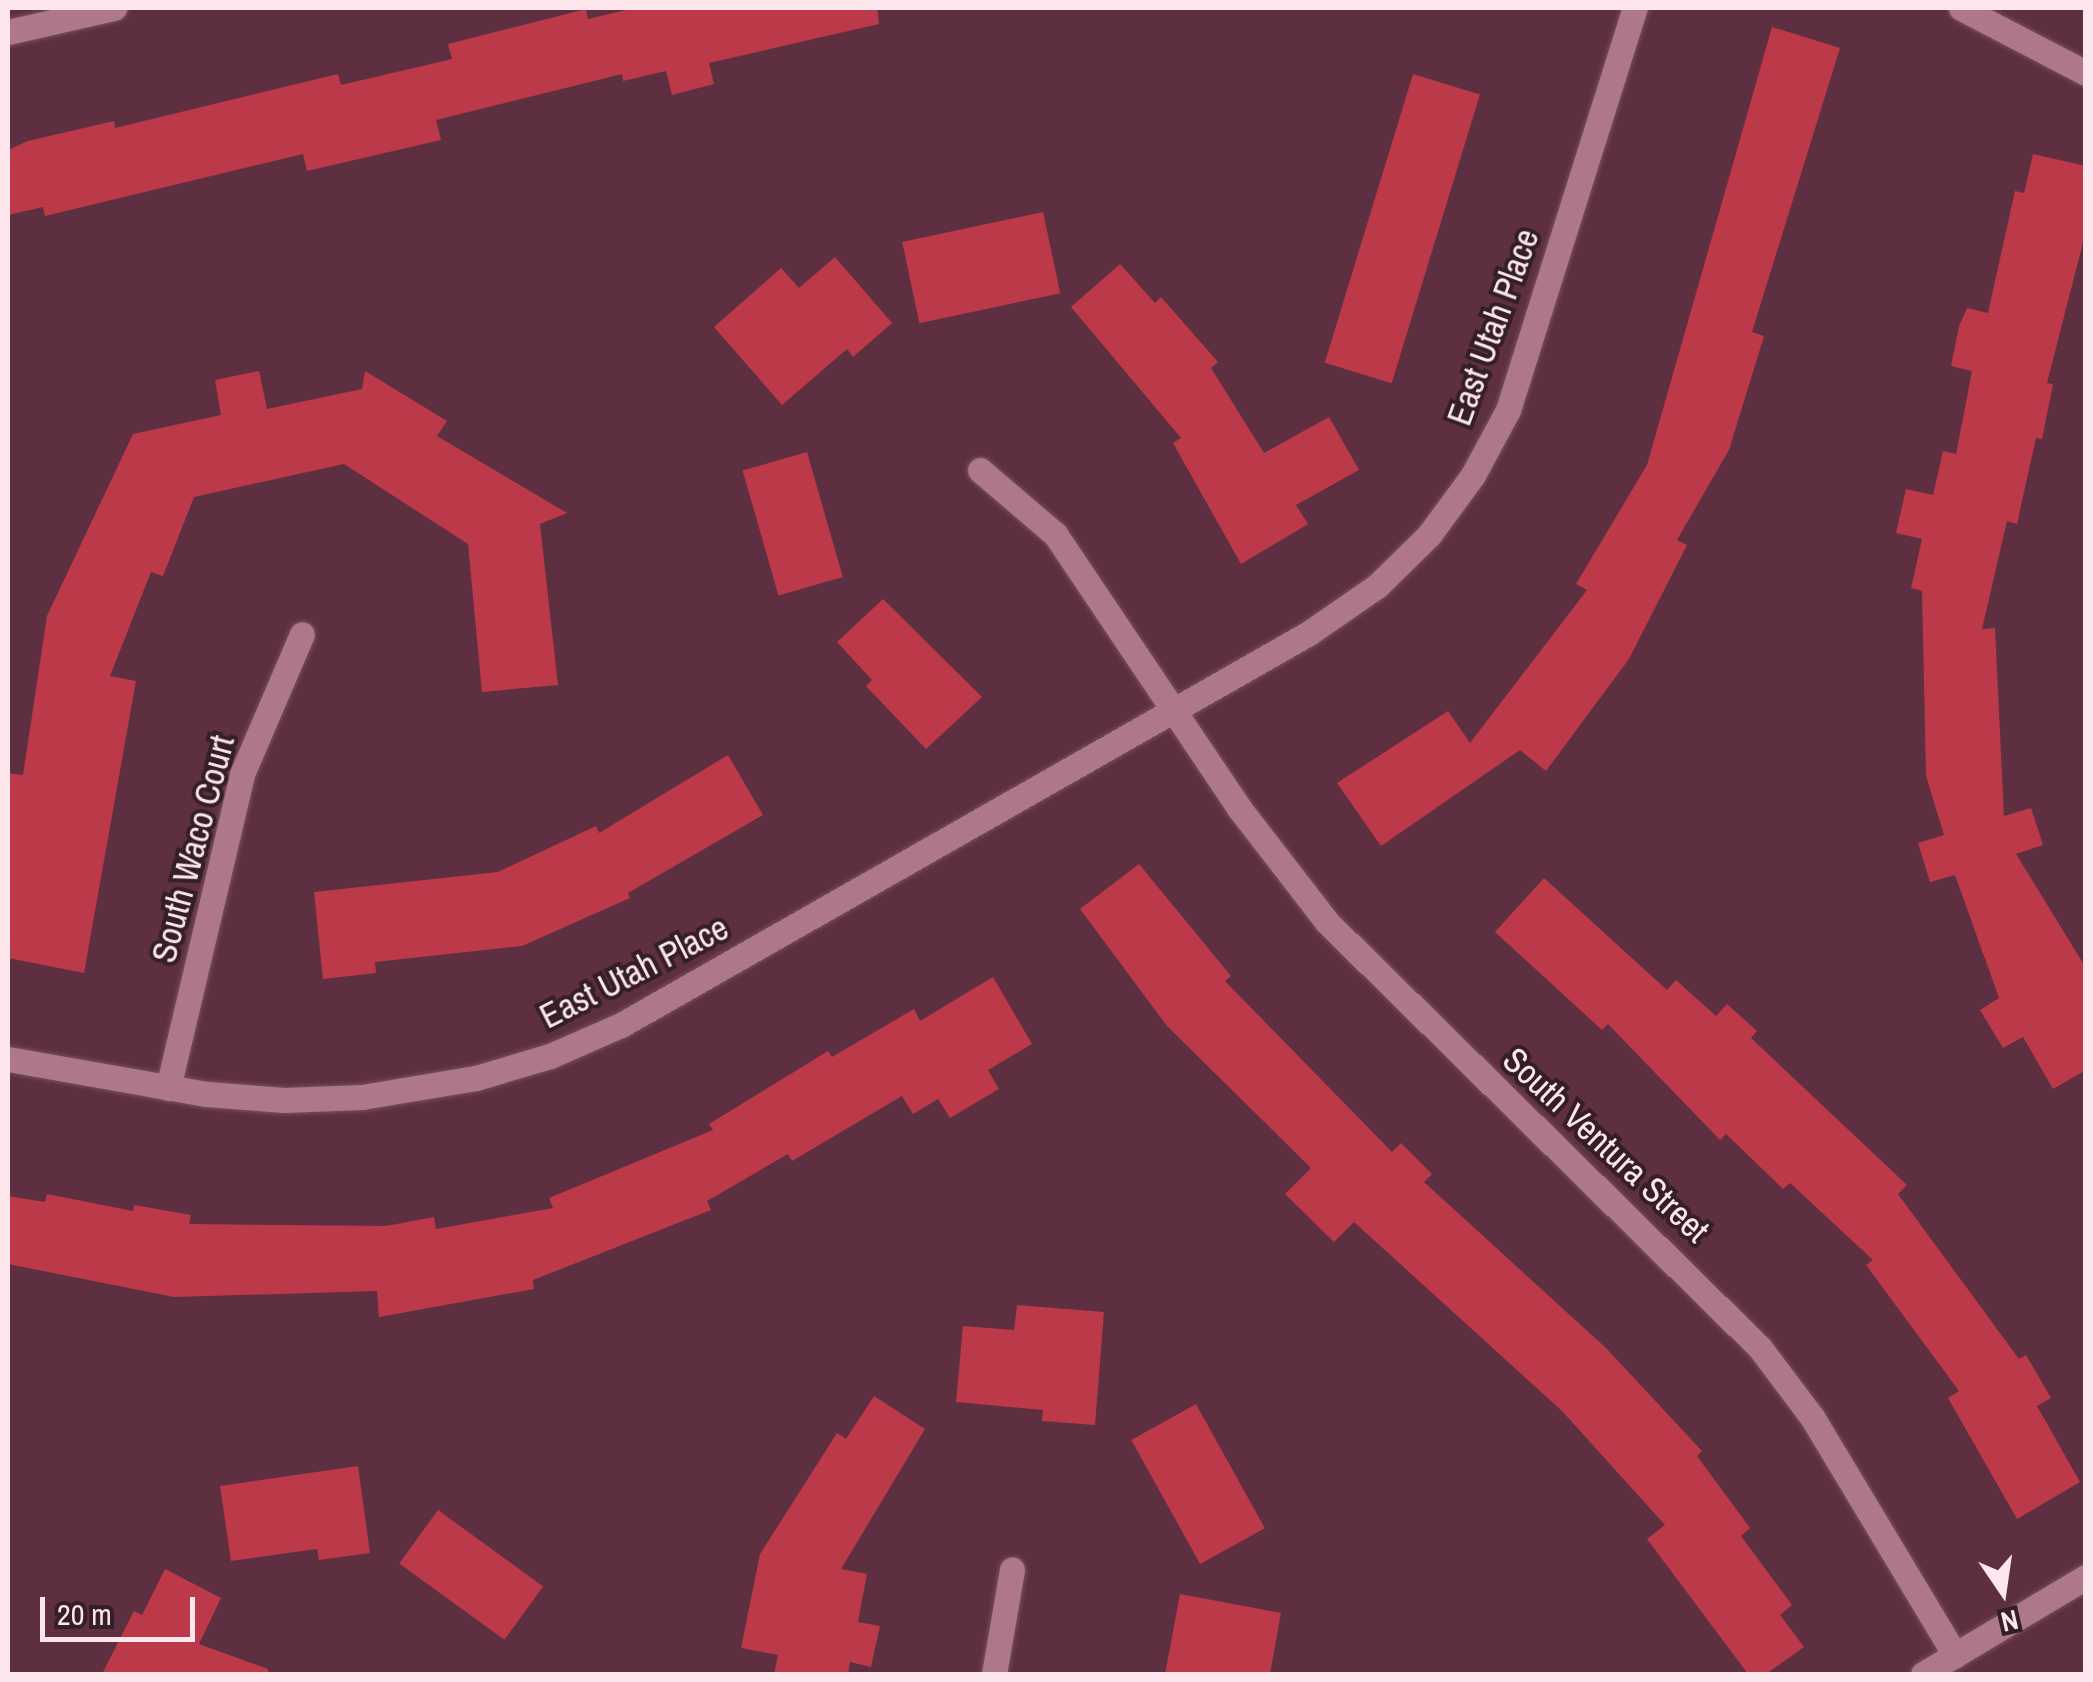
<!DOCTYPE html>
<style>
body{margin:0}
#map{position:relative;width:2093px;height:1682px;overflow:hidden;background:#5e2f40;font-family:"Archivo Narrow",sans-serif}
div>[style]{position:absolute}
.building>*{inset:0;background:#bb3949;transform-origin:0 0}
.roads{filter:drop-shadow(0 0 2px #76505e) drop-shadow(0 0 2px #76505e)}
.minor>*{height:25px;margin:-12.5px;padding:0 12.5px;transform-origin:12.5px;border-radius:12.5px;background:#ae788a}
span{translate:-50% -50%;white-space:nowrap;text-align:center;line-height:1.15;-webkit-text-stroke:8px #351f27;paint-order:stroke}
.street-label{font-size:35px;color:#fee6ed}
.frame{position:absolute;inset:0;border:10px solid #fee6ed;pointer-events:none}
.north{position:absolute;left:1953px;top:1542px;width:100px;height:100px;-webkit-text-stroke:8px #351f27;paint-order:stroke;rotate:167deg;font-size:28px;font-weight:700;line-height:40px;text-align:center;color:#fee6ed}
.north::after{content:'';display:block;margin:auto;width:35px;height:45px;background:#fee6ed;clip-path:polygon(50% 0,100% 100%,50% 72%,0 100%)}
.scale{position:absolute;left:40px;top:1597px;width:155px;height:45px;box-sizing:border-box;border:5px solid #fee6ed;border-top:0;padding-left:12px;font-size:30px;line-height:35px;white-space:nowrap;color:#fee6ed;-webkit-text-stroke:8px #351f27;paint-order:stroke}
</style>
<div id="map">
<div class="building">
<i style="clip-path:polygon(634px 8px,877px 8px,879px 24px,709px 63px,714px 84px,672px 95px,666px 71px,623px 81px,622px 74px,436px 120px,441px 140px,307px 171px,303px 154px,45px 216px,43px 207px,8px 215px,8px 150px,28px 141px,114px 121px,115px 128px,338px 74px,341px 85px,452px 59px,448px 44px,586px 9px,588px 19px)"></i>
<i style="clip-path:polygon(1772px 27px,1840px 48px,1752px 332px,1764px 336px,1729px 450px,1677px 540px,1687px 545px,1629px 659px,1546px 771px,1520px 750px,1381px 846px,1337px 783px,1448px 711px,1470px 743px,1587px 590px,1576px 584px,1647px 465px)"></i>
<i style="left:1413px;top:74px;width:70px;height:302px;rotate:17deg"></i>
<i style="clip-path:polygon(2033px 154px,2086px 166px,2086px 231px,2047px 383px,2053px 384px,2042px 439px,2036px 438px,2017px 524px,2007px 521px,1982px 629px,1995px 628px,2004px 816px,2031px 808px,2043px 845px,2016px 854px,2086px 968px,2086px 1070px,2053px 1089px,2023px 1037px,2003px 1048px,1980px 1010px,1999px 998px,1955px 875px,1930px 882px,1918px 843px,1944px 835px,1926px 776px,1922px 591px,1911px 588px,1922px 539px,1896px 533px,1906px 489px,1933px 495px,1943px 451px,1956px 454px,1972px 371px,1951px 366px,1959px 326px,1967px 308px,1988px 313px,2015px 191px,2024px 193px)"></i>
<i style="left:1043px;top:212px;width:83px;height:144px;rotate:78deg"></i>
<i style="clip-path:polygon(835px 257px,892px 323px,853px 357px,847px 349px,782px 405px,714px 327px,781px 268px,799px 288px)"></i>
<i style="clip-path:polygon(1120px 264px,1155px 303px,1161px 297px,1218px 362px,1211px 368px,1264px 453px,1329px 417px,1359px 470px,1296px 505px,1308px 524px,1241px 564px,1173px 443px,1181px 438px,1071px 307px)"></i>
<i style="clip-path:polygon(259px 371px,267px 409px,362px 389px,365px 371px,447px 421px,437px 436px,567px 513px,540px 524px,558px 685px,482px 692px,468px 544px,344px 464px,194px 497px,163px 576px,151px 572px,110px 676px,136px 681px,84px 973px,8px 958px,8px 773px,23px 775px,47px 616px,133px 434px,221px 415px,215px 380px)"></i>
<i style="left:807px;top:452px;width:130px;height:67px;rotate:74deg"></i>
<i style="clip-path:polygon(883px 599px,982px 697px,926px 749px,866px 686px,872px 680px,837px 642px)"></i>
<i style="clip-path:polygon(728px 755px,763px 815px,628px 893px,630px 898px,522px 946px,375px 962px,376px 973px,323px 979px,314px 892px,498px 872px,596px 826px,599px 833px)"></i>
<i style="clip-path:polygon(1139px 864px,1231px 976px,1225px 981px,1392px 1152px,1401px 1143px,1432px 1174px,1424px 1182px,1606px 1348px,1702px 1451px,1697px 1456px,1750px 1528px,1741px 1536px,1792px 1605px,1780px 1615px,1804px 1647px,1766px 1674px,1748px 1674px,1647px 1539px,1665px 1525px,1562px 1411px,1354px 1222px,1334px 1242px,1285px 1194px,1311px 1168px,1167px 1026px,1080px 909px)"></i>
<i style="clip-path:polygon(1544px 878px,1667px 990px,1676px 980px,1716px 1016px,1727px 1004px,1757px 1031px,1751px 1038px,1907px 1185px,1898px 1194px,2019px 1359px,2026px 1355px,2051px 1398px,2037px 1406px,2080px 1482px,2017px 1519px,1948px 1398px,1959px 1391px,1866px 1265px,1873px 1260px,1790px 1183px,1783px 1189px,1726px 1134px,1720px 1140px,1608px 1024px,1602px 1030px,1495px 932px)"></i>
<i style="clip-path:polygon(993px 977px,1032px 1044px,988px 1070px,999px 1089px,950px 1118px,938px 1099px,913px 1114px,902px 1096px,792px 1161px,788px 1154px,707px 1201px,711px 1210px,533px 1280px,534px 1289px,379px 1317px,377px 1291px,174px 1297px,8px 1264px,8px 1196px,45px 1202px,47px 1194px,133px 1211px,134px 1205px,191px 1215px,189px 1224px,386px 1226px,434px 1217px,436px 1229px,553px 1208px,549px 1198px,713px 1130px,709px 1124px,828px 1051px,832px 1057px,914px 1009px,920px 1021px)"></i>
<i style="clip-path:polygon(1017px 1305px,1104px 1312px,1095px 1425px,1042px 1421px,1043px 1410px,956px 1402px,963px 1326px,1014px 1330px)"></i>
<i style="clip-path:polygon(874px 1396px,925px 1429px,841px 1569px,867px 1574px,858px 1622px,880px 1626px,871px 1667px,850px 1662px,848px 1674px,774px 1674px,778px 1655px,741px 1648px,760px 1554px,837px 1433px,846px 1439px)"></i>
<i style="left:1196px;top:1404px;width:142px;height:74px;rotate:61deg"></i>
<i style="clip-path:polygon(358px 1466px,370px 1553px,319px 1560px,317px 1549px,231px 1561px,220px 1486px)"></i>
<i style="left:438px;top:1510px;width:130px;height:66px;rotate:36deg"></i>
<i style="clip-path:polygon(165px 1569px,221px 1598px,199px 1644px,268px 1669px,268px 1674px,102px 1674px,134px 1611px,142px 1615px)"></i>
<i style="clip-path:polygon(1180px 1594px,1281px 1613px,1270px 1674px,1165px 1674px)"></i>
</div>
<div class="roads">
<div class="minor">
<i style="left:1961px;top:8px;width:141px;rotate:27.5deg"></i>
<i style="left:8px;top:32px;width:109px;rotate:-12.8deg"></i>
<i style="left:980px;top:470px;width:99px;rotate:40.5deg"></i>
<i style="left:1055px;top:534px;width:330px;rotate:56.1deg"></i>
<i style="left:1239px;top:808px;width:144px;rotate:52.3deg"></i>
<i style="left:1327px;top:922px;width:607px;rotate:44.53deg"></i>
<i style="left:1760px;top:1348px;width:86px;rotate:53deg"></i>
<i style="left:1812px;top:1417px;width:278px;rotate:59deg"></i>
<i style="left:8px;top:1059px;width:202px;rotate:10deg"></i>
<i style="left:207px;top:1094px;width:77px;rotate:4.5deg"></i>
<i style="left:284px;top:1100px;width:78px;rotate:-2.2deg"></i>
<i style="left:362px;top:1097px;width:116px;rotate:-9.5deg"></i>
<i style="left:476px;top:1078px;width:77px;rotate:-16.6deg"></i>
<i style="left:550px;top:1056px;width:77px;rotate:-23.6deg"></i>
<i style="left:621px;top:1025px;width:792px;rotate:-29.67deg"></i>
<i style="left:1309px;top:633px;width:83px;rotate:-34.7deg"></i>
<i style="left:1377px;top:586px;width:73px;rotate:-44.4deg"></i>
<i style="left:1429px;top:535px;width:74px;rotate:-53.7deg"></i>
<i style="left:1473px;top:475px;width:74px;rotate:-61.7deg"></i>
<i style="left:1508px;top:410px;width:422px;rotate:-72.5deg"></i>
<i style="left:168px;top:1088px;width:323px;rotate:-76.7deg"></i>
<i style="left:242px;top:774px;width:152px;rotate:-66.8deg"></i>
<i style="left:994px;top:1674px;width:106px;rotate:-80.2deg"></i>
<i style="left:1923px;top:1674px;width:190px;rotate:-30.8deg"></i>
</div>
</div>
<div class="street-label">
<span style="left:1493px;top:327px;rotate:-70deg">East Utah Place</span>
<span style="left:193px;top:849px;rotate:-75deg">South Waco Court</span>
<span style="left:634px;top:972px;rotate:-27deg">East Utah Place</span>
<span style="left:1606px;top:1145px;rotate:43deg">South Ventura Street</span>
</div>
<div class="frame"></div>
<div class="north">N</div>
<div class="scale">20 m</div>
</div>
